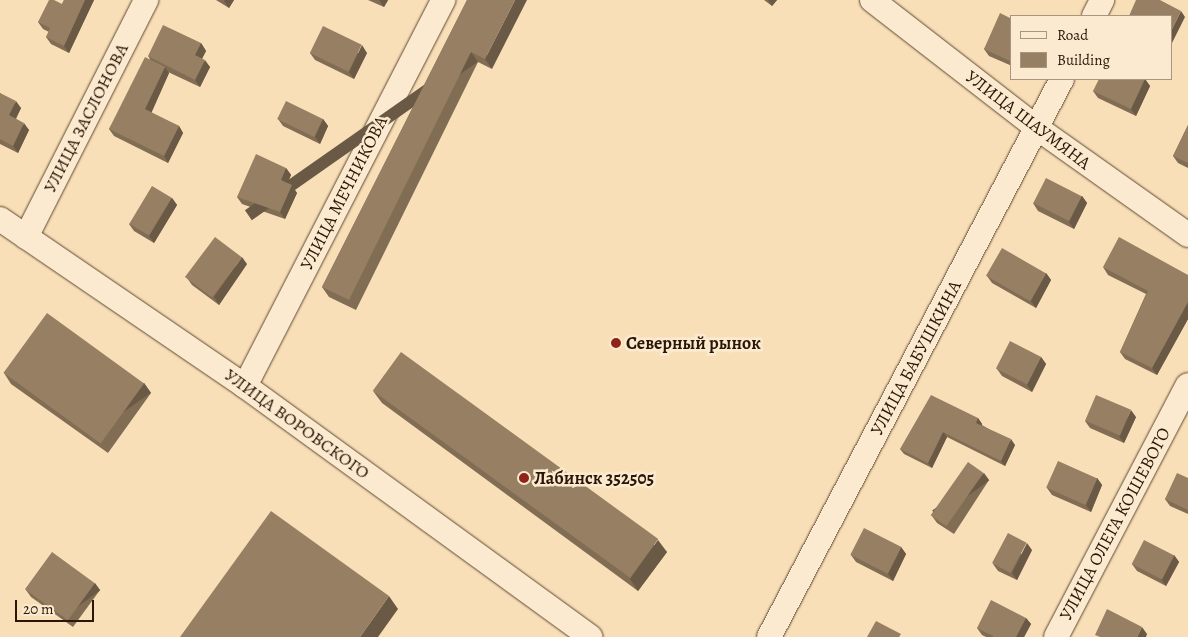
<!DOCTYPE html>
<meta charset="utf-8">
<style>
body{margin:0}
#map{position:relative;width:1188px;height:637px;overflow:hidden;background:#f9dfb7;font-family:Alegreya,serif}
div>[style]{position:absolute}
.roads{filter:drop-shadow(0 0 1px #5e4832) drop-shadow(0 0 1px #5e4832)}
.street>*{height:24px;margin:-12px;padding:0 12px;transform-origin:12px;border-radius:12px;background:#fbead0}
.wall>*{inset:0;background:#816d54}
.shaded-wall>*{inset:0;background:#695945;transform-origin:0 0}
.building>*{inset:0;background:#967f62;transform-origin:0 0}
.dots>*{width:14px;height:14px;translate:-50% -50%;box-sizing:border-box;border:2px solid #fbead0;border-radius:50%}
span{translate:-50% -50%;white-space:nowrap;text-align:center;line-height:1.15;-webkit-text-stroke:5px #fbead0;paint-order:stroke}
.street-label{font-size:18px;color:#2a1606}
.poi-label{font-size:18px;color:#2a1606;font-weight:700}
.left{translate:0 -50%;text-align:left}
.legend{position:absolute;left:1010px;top:15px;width:162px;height:65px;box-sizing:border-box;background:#fbead0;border:1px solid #a7957f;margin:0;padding:6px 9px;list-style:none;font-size:15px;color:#2a1606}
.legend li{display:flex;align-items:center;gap:10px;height:25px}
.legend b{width:25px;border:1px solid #a7957f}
.scale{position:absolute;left:15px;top:600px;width:79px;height:22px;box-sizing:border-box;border:2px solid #2a1606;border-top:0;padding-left:6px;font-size:15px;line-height:18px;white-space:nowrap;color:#2a1606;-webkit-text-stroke:4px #fbead0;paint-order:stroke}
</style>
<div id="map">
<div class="roads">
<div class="street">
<i style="left:872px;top:0;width:209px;rotate:37.8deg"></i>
<i style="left:1037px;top:128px;width:185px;rotate:35.3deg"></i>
<i style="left:1094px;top:16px;width:18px;rotate:-63deg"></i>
<i style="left:0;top:219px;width:297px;rotate:34.3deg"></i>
<i style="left:245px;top:386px;width:427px;rotate:36deg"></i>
<i style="left:26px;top:237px;width:266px;rotate:-63.1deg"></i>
<i style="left:245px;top:386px;width:434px;rotate:-62.8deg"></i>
<i style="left:769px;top:637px;width:630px;rotate:-62.3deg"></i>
<i style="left:1056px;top:637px;width:284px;rotate:-62.4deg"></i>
</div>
</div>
<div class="wall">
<i style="clip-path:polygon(64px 0,94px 0,69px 53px,51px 44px,46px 37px,49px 32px,43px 29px,38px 22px,62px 4px)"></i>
<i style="clip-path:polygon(216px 0,234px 0,229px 8px)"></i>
<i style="clip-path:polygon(368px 0,388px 0,384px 7px)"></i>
<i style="clip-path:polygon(467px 0,492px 69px,478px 62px,356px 310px,329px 297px,322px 287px)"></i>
<i style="clip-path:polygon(764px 0,777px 0,772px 6px)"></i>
<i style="clip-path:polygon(1012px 19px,1012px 66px,989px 56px,984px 49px)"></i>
<i style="clip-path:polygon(201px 43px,206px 51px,202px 59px,210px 67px,200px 87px,168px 72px,169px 73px,151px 113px,179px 126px,183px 133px,168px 163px,114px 136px,109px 129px,150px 59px,148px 56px)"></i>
<i style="clip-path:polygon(310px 53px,367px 53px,354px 79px,315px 60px)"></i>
<i style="clip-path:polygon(1145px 79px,1150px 86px,1136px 116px,1098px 98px,1093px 91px)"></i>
<i style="clip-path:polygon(0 93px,21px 108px,16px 119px,29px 130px,18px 153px,0 144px)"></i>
<i style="clip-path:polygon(278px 119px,323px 119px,328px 126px,320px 144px,283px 126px)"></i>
<i style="clip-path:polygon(1188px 125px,1188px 168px,1178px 163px,1173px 156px)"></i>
<i style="clip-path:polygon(286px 168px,291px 175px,287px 183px,297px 193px,285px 219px,242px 204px,237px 197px)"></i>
<i style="clip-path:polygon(1082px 196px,1087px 203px,1074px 229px,1038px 211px,1033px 203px)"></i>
<i style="clip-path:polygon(172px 198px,177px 205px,154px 243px,134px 231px,129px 224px)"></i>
<i style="clip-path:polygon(247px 264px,219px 305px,192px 285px,187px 278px)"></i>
<i style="clip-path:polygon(1103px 267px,1188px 275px,1188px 319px,1157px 375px,1125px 359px,1120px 352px,1146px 294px,1108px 275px)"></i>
<i style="clip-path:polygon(1046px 273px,1051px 280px,1036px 308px,992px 283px,987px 276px)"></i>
<i style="clip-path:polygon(1041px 357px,1046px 364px,1032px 392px,1002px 376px,997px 369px)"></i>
<i style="clip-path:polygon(4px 373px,144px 383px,151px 393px,108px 453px,11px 384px)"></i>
<i style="clip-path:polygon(373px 391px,667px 552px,638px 591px,382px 403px)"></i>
<i style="clip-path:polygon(1136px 417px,1124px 443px,1090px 428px,1085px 421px)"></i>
<i style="clip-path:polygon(978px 418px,982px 424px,982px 425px,1015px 445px,1005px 466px,947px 437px,932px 468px,904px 454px,900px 449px)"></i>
<i style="clip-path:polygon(1097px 478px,1102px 485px,1091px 512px,1052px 495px,1047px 488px)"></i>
<i style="clip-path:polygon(1188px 478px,1188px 514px,1170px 506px,1165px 499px)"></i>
<i style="clip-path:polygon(989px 480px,954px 534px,937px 523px,932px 516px)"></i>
<i style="clip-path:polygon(901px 547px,906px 554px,893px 581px,856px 562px,851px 555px)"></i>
<i style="clip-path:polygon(1032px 550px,1017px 580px,998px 571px,993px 564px)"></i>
<i style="clip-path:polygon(1174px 555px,1179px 562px,1166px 586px,1137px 571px,1132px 564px)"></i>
<i style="clip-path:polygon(26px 590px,100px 590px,73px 627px,31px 597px)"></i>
<i style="clip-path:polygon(1026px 618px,1031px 624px,1024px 637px,986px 637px,982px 635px,977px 628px)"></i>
</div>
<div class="shaded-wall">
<i style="clip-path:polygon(85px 0,94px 0,69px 53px,64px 46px)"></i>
<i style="clip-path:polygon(225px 0,234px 0,229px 8px,224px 1px)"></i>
<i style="clip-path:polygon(379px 0,388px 0,384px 7px)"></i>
<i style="clip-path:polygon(515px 0,527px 0,492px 69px,485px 59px)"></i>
<i style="clip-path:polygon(768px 0,777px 0,772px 6px)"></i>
<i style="clip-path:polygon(1181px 11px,1185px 17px,1172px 43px,1172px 29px)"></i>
<i style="clip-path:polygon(201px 43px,206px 51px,200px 62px,195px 55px)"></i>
<i style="clip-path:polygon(362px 45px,367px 53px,354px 79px,349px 72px)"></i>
<i style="left:471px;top:52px;width:12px;height:276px;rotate:55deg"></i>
<i style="clip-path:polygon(205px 60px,210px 67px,200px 87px,195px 80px)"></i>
<i style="clip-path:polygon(165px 67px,169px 73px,150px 116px,145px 109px)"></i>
<i style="clip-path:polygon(1141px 79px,1145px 79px,1150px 86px,1136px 116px,1131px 109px)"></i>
<i style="clip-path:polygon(16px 101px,21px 108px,14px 122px,9px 115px)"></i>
<i style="clip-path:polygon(323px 119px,328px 126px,320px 144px,315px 137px)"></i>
<i style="clip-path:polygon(24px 123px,29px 130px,18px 153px,13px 146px)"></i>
<i style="clip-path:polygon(179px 126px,183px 133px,168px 163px,164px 156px)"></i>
<i style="clip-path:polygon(286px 168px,291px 175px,286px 187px,281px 180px)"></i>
<i style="clip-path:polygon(292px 185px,297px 193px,285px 219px,280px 212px)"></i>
<i style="clip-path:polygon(1082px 196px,1087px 203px,1074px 229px,1069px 222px)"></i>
<i style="clip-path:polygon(172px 198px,177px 205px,154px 243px,149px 236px)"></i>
<i style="clip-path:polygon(242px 257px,247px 264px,219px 305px,214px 297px)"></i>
<i style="clip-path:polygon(1046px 273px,1051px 280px,1036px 308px,1031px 301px)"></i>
<i style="clip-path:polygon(1188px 302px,1188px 319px,1157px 375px,1152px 368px)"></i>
<i style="clip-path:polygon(1041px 357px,1046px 364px,1032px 392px,1027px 385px)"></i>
<i style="left:144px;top:383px;width:12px;height:74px;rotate:55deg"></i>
<i style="clip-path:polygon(1131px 410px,1136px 417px,1124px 443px,1119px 436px)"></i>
<i style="clip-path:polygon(978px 418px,982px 424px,980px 429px,976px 423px)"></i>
<i style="clip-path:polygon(943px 432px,947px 437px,932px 468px,928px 463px)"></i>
<i style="clip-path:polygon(1011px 439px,1015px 445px,1005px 466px,1001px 461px)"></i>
<i style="left:984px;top:473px;width:9px;height:64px;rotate:54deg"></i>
<i style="clip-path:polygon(1097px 478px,1102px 485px,1091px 512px,1086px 505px)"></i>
<i style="clip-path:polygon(658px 540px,667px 552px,638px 591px,630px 579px)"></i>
<i style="clip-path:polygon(1027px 543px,1032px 550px,1017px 580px,1012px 573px)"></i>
<i style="clip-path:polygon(901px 547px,906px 554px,893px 581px,888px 574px)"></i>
<i style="clip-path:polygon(1174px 555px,1179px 562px,1166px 586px,1161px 579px)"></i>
<i style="left:95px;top:583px;width:9px;height:46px;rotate:54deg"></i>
<i style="clip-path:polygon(389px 596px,398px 609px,378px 637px,360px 637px)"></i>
<i style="clip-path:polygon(1026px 618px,1031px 624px,1024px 637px,1016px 637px)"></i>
<i style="clip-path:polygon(1142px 627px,1147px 634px,1146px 637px,1137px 637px)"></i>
</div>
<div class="building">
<i style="clip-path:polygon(49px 0,54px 0,62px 4px,64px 0,85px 0,64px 46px,46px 37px,50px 28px,38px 22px)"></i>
<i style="clip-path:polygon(467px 0,515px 0,485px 59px,471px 52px,349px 300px,322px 287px)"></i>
<i style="clip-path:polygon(1136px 0,1160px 0,1181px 11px,1172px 29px,1172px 16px,1129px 16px)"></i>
<i style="clip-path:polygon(1000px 13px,1012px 19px,1012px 62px,984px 49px)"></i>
<i style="clip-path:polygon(163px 25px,201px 43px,195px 55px,205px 60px,195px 80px,148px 56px)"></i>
<i style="left:323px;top:26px;width:43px;height:30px;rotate:26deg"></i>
<i style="clip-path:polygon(145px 57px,165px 67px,145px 109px,179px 126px,164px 156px,109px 129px)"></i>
<i style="clip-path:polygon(1099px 79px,1145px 79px,1131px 109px,1093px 91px)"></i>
<i style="clip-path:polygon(0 93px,16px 101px,9px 115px,24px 123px,13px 146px,0 139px)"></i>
<i style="left:286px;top:101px;width:41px;height:20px;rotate:26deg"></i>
<i style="clip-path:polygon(1188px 125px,1188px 163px,1173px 156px)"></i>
<i style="clip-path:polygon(256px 154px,286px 168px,281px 180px,292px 185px,280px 212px,237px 197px)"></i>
<i style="left:1046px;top:178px;width:40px;height:28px;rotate:27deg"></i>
<i style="left:152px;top:186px;width:23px;height:44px;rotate:31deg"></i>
<i style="left:215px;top:237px;width:34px;height:50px;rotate:37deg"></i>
<i style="clip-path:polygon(1119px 237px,1188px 275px,1188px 302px,1152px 368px,1120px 352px,1148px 291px,1103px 267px)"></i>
<i style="left:1002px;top:248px;width:51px;height:32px;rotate:30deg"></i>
<i style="left:47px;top:313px;width:120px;height:74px;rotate:36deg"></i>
<i style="left:1010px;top:341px;width:35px;height:31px;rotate:27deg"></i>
<i style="left:401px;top:352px;width:318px;height:48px;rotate:36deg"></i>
<i style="clip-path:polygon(931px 395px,978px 418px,976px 423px,1011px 439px,1001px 461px,943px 432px,928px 463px,900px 449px)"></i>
<i style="left:1096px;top:395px;width:38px;height:28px;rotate:23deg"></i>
<i style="left:1058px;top:461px;width:43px;height:29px;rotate:24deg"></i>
<i style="left:968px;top:462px;width:19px;height:65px;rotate:35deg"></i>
<i style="clip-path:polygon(1177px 473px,1188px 478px,1188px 510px,1165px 499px)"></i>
<i style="clip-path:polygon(271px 511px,389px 596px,360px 637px,180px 637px)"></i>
<i style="left:864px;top:528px;width:42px;height:30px;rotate:27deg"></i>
<i style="left:1008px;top:533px;width:21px;height:34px;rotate:28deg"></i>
<i style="left:1144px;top:540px;width:34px;height:27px;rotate:27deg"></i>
<i style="left:52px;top:552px;width:53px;height:46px;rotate:36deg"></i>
<i style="clip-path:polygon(991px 600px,1026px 618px,1016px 637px,993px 637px,993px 636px,977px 628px)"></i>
<i style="clip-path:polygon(1107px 609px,1142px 627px,1137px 637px,1100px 637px,1095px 635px)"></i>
<i style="clip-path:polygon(876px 621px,901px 634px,899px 637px,867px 637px)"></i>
</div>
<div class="dots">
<i style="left:616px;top:343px;background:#8f2418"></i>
<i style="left:524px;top:478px;background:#8f2418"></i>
</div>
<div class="street-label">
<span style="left:86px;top:118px;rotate:-63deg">УЛИЦА ЗАСЛОНОВА</span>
<span style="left:1028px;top:120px;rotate:37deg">УЛИЦА ШАУМЯНА</span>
<span style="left:344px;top:193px;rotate:-63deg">УЛИЦА МЕЧНИКОВА</span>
<span style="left:916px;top:358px;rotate:-62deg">УЛИЦА БАБУШКИНА</span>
<span style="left:297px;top:424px;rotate:36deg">УЛИЦА ВОРОВСКОГО</span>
<span style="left:1115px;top:524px;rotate:-62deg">УЛИЦА ОЛЕГА КОШЕВОГО</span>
</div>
<div class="poi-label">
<span class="left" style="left:626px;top:343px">Северный рынок</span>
<span class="left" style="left:534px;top:478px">Лабинск 352505</span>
</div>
<ul class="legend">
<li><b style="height:6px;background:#fbead0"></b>Road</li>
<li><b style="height:14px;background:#967f62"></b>Building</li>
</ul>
<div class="scale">20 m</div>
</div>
